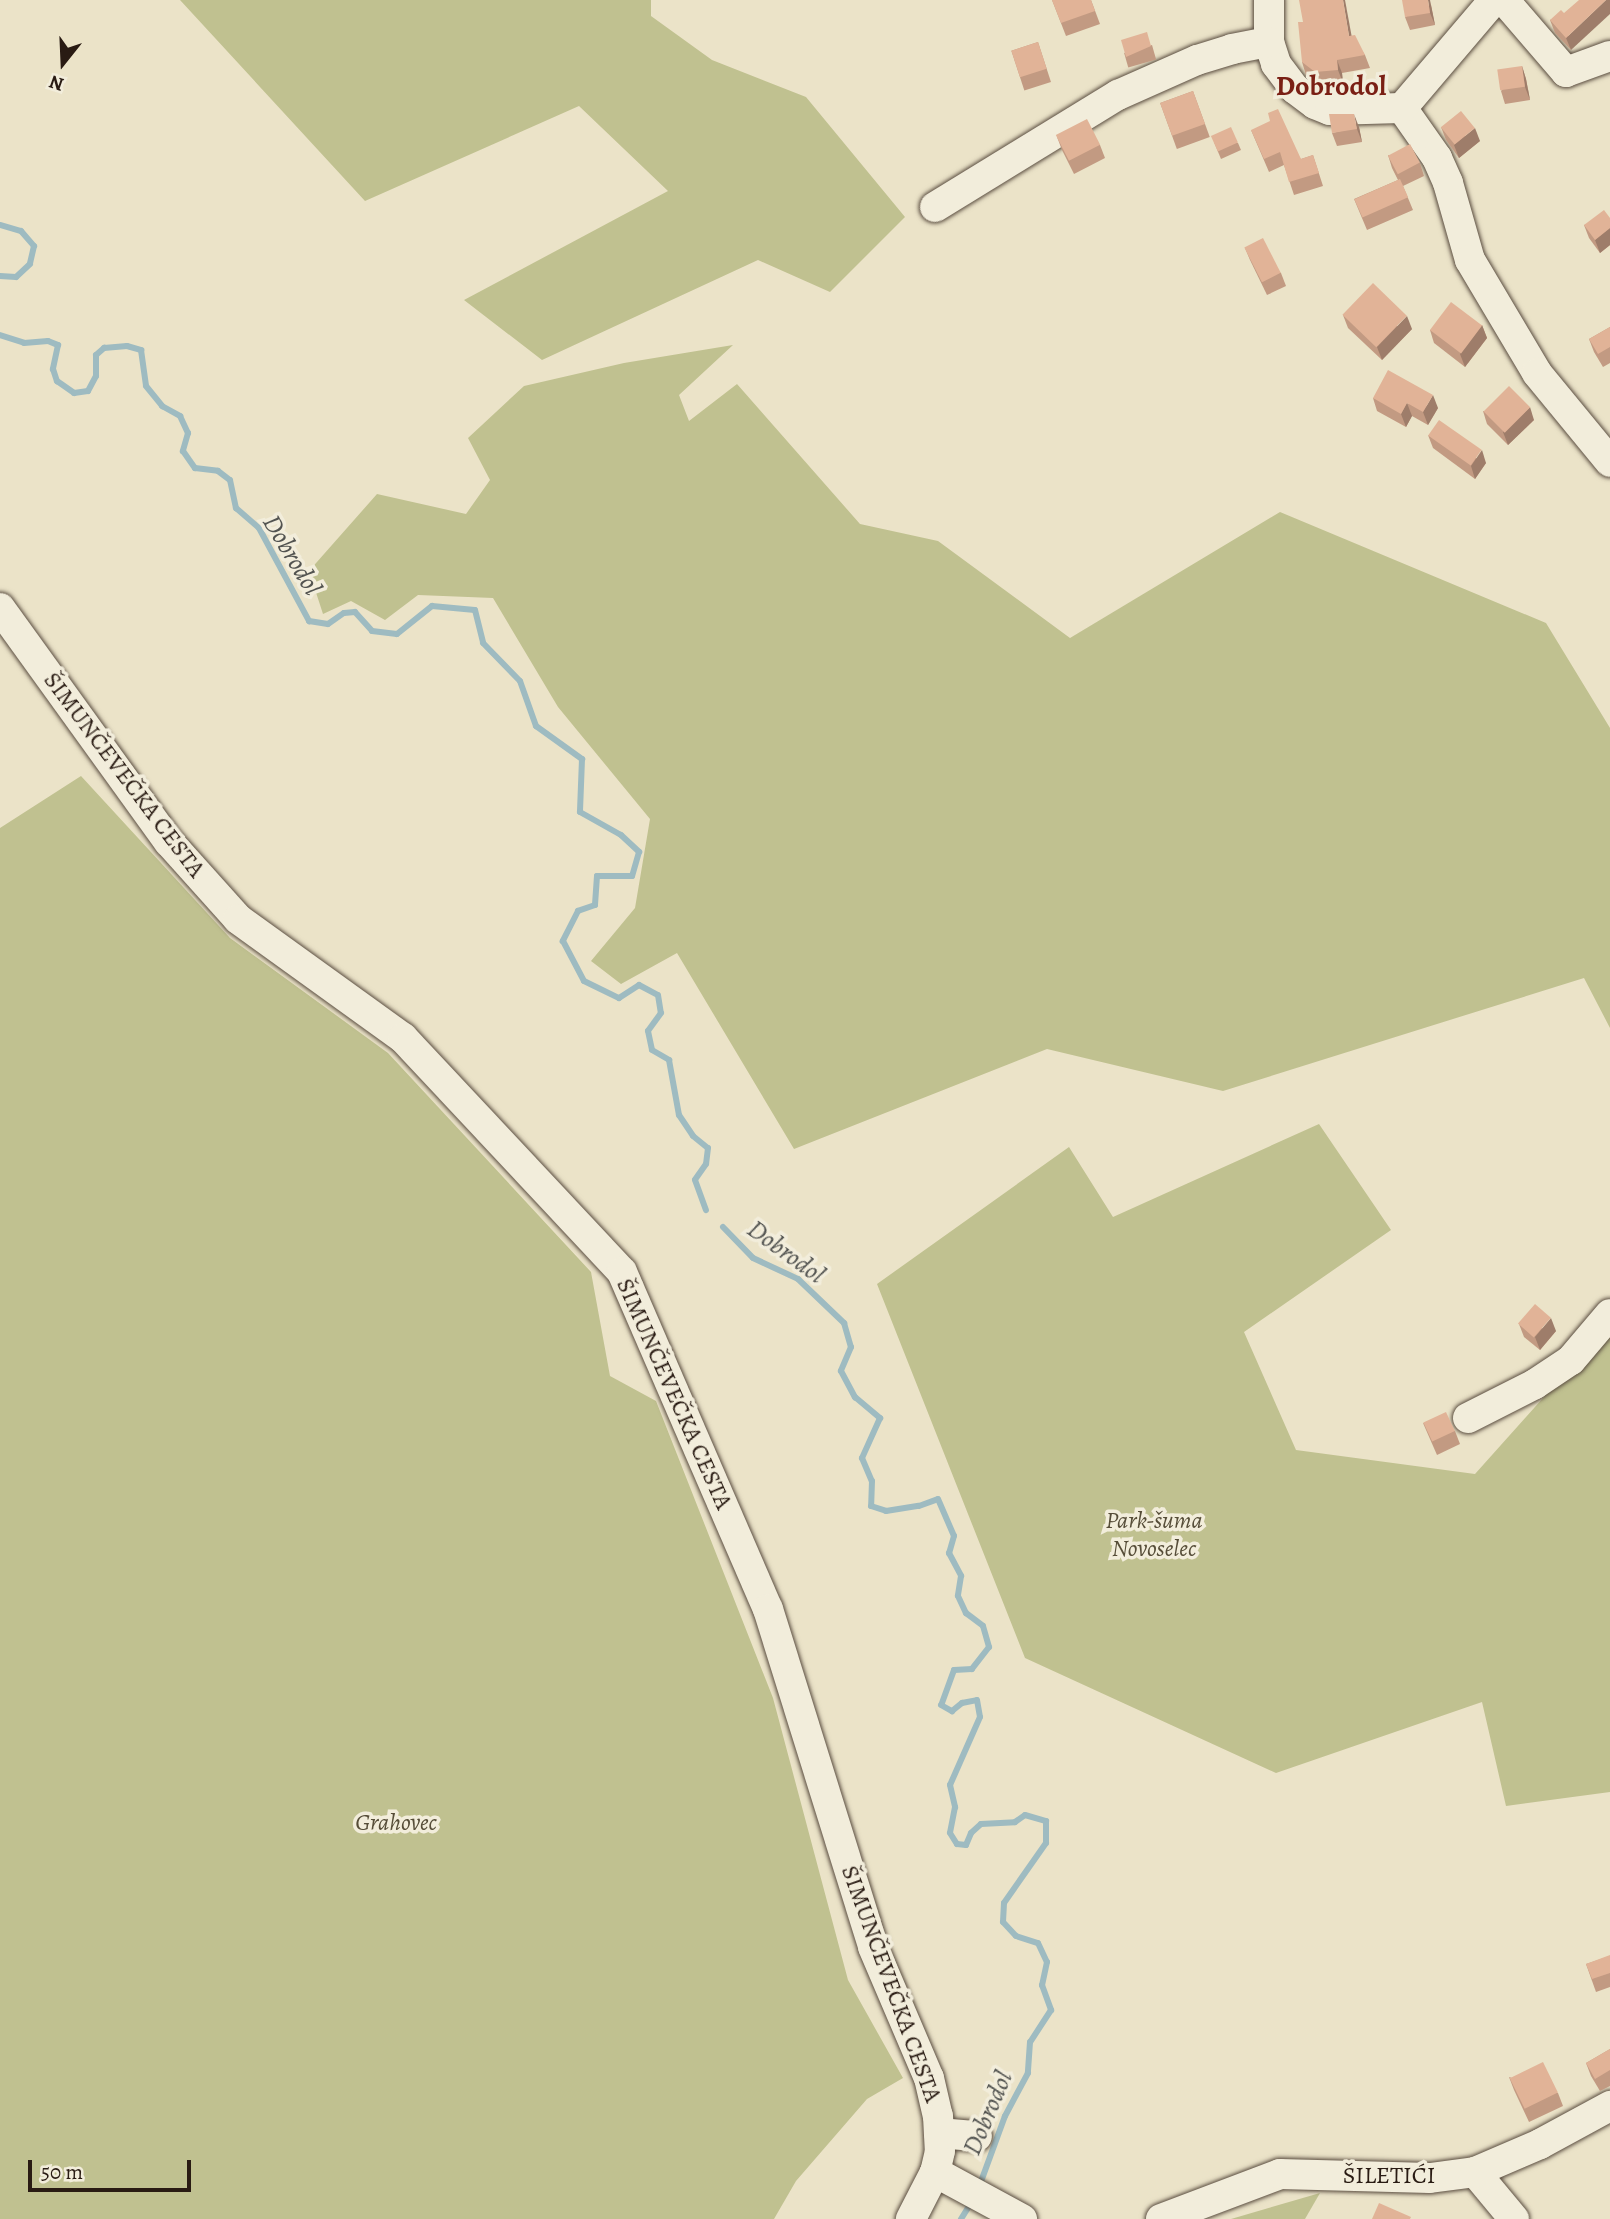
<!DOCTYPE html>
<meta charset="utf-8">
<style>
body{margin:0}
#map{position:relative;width:1610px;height:2219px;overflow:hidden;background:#ebe3c8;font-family:Alegreya,serif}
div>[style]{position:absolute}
.green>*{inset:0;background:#c0c190}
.stream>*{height:6px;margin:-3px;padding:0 3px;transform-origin:3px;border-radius:3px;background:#9ebbc1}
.roads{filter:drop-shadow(0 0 2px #5a4d40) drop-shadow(0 0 2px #5a4d40)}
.minor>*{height:30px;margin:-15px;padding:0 15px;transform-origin:15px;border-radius:15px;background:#f2eddb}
.wall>*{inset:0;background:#c29a82;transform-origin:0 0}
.shaded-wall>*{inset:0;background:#9e7d6a}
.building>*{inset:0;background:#e1b397;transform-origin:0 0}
span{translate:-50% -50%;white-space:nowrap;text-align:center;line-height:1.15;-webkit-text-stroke:7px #f2eddb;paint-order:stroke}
.street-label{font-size:24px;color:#291b13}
.park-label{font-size:24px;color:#564d38;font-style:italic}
.water-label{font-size:26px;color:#525350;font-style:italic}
.quarter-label{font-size:28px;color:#7a1f14;font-weight:700}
.north{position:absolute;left:28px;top:28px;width:70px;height:70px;-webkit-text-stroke:5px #f2eddb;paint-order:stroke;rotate:198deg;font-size:19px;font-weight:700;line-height:28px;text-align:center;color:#291b13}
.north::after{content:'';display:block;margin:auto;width:24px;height:32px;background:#291b13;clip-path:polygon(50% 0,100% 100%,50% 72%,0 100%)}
.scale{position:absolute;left:28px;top:2160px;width:163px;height:32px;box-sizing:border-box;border:4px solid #291b13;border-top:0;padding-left:9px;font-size:21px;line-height:24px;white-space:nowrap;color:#291b13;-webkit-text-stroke:5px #f2eddb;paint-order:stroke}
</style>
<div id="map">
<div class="green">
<i style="clip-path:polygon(180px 0,651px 0,651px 16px,712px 60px,806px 97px,905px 217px,830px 292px,758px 260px,542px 360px,464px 300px,668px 191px,579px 106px,365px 201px)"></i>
<i style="clip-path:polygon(733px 345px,679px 395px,689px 421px,737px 384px,860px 524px,938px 541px,1070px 638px,1280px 512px,1546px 623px,1610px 728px,1610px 1028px,1584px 978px,1223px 1091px,1047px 1049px,794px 1149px,677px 953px,621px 984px,591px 961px,635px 908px,650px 819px,558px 707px,493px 598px,418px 595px,385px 620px,351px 601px,323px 614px,309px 571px,377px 494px,466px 514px,490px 480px,468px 438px,524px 386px,624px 363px)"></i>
<i style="clip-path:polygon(81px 776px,230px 938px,388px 1053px,591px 1272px,610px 1376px,656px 1401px,773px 1698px,848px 1980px,903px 2078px,867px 2099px,796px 2181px,774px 2219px,0 2219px,0 828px)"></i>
<i style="clip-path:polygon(1319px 1124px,1391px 1230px,1244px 1332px,1296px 1450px,1475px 1474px,1610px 1323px,1610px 1792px,1506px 1806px,1482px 1702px,1276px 1773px,1025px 1658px,877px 1284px,1069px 1147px,1113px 1217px)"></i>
<i style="clip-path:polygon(1320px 2193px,1305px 2219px,1231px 2219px)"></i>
</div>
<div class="stream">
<i style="left:0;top:225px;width:22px;rotate:16deg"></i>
<i style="left:21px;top:231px;width:20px;rotate:49deg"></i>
<i style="left:34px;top:246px;width:18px;rotate:103deg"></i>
<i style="left:30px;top:264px;width:19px;rotate:137deg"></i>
<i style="left:16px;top:277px;width:16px;rotate:-176deg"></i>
<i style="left:0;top:335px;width:25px;rotate:18deg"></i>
<i style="left:24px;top:343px;width:24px;rotate:-5deg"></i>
<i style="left:48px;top:341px;width:11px;rotate:22deg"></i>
<i style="left:58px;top:345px;width:25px;rotate:102deg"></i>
<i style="left:53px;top:369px;width:13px;rotate:72deg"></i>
<i style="left:57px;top:381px;width:21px;rotate:35deg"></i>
<i style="left:74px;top:393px;width:14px;rotate:-8deg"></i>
<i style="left:88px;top:391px;width:17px;rotate:-62deg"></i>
<i style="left:96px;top:376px;width:21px;rotate:-90deg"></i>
<i style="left:96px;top:355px;width:11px;rotate:-41deg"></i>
<i style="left:104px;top:348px;width:23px;rotate:-5deg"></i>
<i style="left:127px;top:346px;width:15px;rotate:16deg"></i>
<i style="left:141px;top:350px;width:36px;rotate:82deg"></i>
<i style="left:146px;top:386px;width:26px;rotate:51deg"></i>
<i style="left:162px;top:406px;width:21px;rotate:29deg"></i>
<i style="left:180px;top:416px;width:19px;rotate:65deg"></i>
<i style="left:188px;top:433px;width:19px;rotate:106deg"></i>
<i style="left:183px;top:451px;width:21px;rotate:55deg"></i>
<i style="left:195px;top:468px;width:23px;rotate:7deg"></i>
<i style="left:218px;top:471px;width:15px;rotate:37deg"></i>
<i style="left:230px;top:480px;width:29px;rotate:78deg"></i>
<i style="left:236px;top:508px;width:30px;rotate:41deg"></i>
<i style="left:259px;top:528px;width:106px;rotate:61.7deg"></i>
<i style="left:309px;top:621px;width:19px;rotate:9deg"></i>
<i style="left:328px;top:624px;width:19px;rotate:-35deg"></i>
<i style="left:344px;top:613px;width:11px;rotate:-5deg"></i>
<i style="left:355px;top:612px;width:25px;rotate:48deg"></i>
<i style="left:372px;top:631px;width:25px;rotate:7deg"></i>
<i style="left:397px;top:634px;width:45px;rotate:-38.7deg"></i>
<i style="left:432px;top:606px;width:43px;rotate:5.3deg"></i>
<i style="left:475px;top:610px;width:34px;rotate:76deg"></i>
<i style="left:483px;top:643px;width:53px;rotate:45.8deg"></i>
<i style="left:520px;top:681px;width:48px;rotate:70.4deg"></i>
<i style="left:536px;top:726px;width:57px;rotate:35.7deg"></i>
<i style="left:582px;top:759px;width:53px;rotate:92.2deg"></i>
<i style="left:580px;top:812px;width:47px;rotate:29.3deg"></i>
<i style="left:621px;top:835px;width:25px;rotate:43deg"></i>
<i style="left:639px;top:852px;width:25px;rotate:106deg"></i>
<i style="left:632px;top:876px;width:35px;rotate:180deg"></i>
<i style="left:597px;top:876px;width:29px;rotate:94deg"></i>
<i style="left:595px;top:905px;width:18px;rotate:161deg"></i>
<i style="left:578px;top:911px;width:34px;rotate:117deg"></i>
<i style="left:563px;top:941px;width:45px;rotate:62.3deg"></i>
<i style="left:584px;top:981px;width:39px;rotate:26deg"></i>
<i style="left:619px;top:998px;width:24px;rotate:-33deg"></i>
<i style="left:639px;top:985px;width:21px;rotate:28deg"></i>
<i style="left:658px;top:995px;width:18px;rotate:81deg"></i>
<i style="left:661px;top:1013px;width:22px;rotate:126deg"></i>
<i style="left:648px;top:1031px;width:19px;rotate:78deg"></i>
<i style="left:652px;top:1050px;width:20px;rotate:30deg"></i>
<i style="left:669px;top:1060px;width:56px;rotate:79.7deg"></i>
<i style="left:679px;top:1115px;width:25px;rotate:56deg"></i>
<i style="left:693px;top:1136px;width:19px;rotate:39deg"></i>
<i style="left:708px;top:1148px;width:16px;rotate:97deg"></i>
<i style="left:706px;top:1164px;width:19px;rotate:125deg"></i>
<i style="left:695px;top:1180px;width:32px;rotate:70deg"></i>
<i style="left:723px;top:1227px;width:43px;rotate:45.9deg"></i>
<i style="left:753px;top:1258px;width:50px;rotate:25deg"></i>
<i style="left:798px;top:1279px;width:64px;rotate:43.7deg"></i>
<i style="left:844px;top:1323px;width:25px;rotate:74deg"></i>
<i style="left:851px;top:1347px;width:26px;rotate:113deg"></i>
<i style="left:841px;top:1371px;width:30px;rotate:62deg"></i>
<i style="left:855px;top:1397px;width:33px;rotate:40deg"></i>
<i style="left:880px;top:1418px;width:44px;rotate:114.2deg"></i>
<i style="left:862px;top:1458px;width:25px;rotate:67deg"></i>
<i style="left:872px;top:1481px;width:25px;rotate:92deg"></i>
<i style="left:871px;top:1506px;width:16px;rotate:18deg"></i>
<i style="left:886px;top:1511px;width:33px;rotate:-9deg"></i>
<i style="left:919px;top:1506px;width:20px;rotate:-20deg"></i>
<i style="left:938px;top:1499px;width:40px;rotate:66.6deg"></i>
<i style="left:954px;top:1536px;width:18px;rotate:106deg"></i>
<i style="left:949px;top:1553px;width:26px;rotate:62deg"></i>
<i style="left:961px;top:1576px;width:20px;rotate:99deg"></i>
<i style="left:958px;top:1596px;width:19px;rotate:65deg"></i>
<i style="left:966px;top:1613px;width:21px;rotate:37deg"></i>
<i style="left:983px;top:1626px;width:22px;rotate:74deg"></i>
<i style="left:989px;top:1647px;width:28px;rotate:128deg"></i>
<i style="left:972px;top:1669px;width:18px;rotate:177deg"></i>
<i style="left:954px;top:1670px;width:37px;rotate:110deg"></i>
<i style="left:941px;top:1705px;width:13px;rotate:29deg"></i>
<i style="left:952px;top:1711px;width:13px;rotate:-39deg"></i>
<i style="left:962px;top:1703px;width:15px;rotate:-11deg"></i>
<i style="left:977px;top:1700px;width:17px;rotate:80deg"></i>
<i style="left:980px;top:1717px;width:74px;rotate:113.8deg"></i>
<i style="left:950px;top:1785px;width:23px;rotate:77deg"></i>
<i style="left:955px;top:1807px;width:26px;rotate:101deg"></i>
<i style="left:950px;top:1833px;width:13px;rotate:58deg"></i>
<i style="left:957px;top:1844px;width:9px;rotate:6deg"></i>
<i style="left:966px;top:1845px;width:13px;rotate:-67deg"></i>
<i style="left:971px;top:1833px;width:13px;rotate:-42deg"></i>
<i style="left:981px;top:1824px;width:34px;rotate:-3deg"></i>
<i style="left:1015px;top:1822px;width:12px;rotate:-35deg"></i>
<i style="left:1025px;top:1815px;width:22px;rotate:16deg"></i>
<i style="left:1046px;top:1821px;width:22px;rotate:90deg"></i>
<i style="left:1046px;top:1843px;width:73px;rotate:125deg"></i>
<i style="left:1004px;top:1903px;width:19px;rotate:93deg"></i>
<i style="left:1003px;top:1922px;width:19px;rotate:47deg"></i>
<i style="left:1016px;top:1936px;width:23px;rotate:18deg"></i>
<i style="left:1038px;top:1943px;width:21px;rotate:65deg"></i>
<i style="left:1047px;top:1962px;width:24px;rotate:102deg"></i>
<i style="left:1042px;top:1985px;width:27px;rotate:70deg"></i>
<i style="left:1051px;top:2010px;width:38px;rotate:123deg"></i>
<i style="left:1030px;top:2042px;width:31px;rotate:94deg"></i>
<i style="left:1028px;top:2073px;width:49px;rotate:118.1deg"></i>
<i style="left:1005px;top:2116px;width:76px;rotate:110.1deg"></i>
<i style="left:961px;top:2219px;width:22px;rotate:-58deg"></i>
</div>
<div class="roads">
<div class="minor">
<i style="left:1269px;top:0;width:42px;rotate:90deg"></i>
<i style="left:1269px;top:42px;width:23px;rotate:72deg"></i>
<i style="left:1276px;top:64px;width:31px;rotate:53deg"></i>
<i style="left:1295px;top:89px;width:25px;rotate:37deg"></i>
<i style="left:1315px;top:104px;width:16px;rotate:22deg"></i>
<i style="left:1330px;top:110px;width:72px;rotate:-1.6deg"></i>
<i style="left:1504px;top:0;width:95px;rotate:49.3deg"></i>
<i style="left:1566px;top:72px;width:47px;rotate:-20deg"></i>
<i style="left:1402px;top:108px;width:61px;rotate:55deg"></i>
<i style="left:1437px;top:158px;width:27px;rotate:66deg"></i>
<i style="left:1448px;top:183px;width:80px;rotate:74.1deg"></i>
<i style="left:1470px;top:260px;width:131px;rotate:59.3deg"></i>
<i style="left:1537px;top:373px;width:115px;rotate:50.6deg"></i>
<i style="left:1402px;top:108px;width:142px;rotate:-49.6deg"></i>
<i style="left:935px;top:207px;width:215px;rotate:-31.5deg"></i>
<i style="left:1118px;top:95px;width:86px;rotate:-23.9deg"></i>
<i style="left:1197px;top:60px;width:37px;rotate:-17deg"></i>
<i style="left:1232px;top:49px;width:38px;rotate:-11deg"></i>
<i style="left:0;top:608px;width:289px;rotate:54.2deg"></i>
<i style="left:169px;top:842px;width:103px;rotate:48.1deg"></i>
<i style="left:238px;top:919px;width:203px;rotate:35.8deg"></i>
<i style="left:403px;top:1038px;width:320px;rotate:46.9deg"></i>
<i style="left:622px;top:1272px;width:367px;rotate:66.6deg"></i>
<i style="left:768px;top:1609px;width:354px;rotate:72.7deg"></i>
<i style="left:873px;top:1947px;width:142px;rotate:66.9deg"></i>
<i style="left:929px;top:2078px;width:39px;rotate:77deg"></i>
<i style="left:938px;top:2116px;width:35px;rotate:87deg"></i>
<i style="left:940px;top:2151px;width:22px;rotate:103deg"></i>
<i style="left:935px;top:2172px;width:53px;rotate:117.1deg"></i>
<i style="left:1468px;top:1418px;width:75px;rotate:-26.9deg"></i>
<i style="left:1535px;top:1384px;width:43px;rotate:-33.7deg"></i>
<i style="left:1571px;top:1360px;width:60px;rotate:-49.7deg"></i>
<i style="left:939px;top:2133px;width:38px;rotate:5deg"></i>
<i style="left:935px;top:2172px;width:99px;rotate:28.4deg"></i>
<i style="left:1475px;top:2172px;width:61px;rotate:50.3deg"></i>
<i style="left:1161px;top:2219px;width:127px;rotate:-20.7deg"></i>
<i style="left:1280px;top:2174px;width:150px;rotate:1.5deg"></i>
<i style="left:1430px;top:2178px;width:45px;rotate:-7.6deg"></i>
<i style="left:1475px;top:2172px;width:71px;rotate:-23.3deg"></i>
<i style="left:1540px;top:2144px;width:80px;rotate:-28.5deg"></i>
</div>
</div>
<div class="wall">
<i style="clip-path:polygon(1052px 0,1091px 0,1100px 24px,1066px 36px)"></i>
<i style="clip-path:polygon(1431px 5px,1435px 25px,1410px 30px,1405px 17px)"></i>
<i style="clip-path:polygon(1564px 13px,1571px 50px,1555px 33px,1550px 20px)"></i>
<i style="clip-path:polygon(1352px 36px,1365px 55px,1370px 68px,1342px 73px,1343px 83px,1319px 85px,1306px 75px,1302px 62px)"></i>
<i style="left:1038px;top:42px;width:42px;height:28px;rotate:72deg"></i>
<i style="left:1152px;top:45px;width:15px;height:29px;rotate:74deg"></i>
<i style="clip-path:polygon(1522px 66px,1526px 79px,1530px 100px,1505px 104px,1501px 91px)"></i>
<i style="left:1193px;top:91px;width:49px;height:35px;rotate:70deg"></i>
<i style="clip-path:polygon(1359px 127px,1362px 142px,1337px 146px,1332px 133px)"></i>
<i style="clip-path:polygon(1441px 127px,1480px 141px,1459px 158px,1446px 140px)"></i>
<i style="clip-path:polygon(1251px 130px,1301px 159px,1313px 155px,1323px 186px,1294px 195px,1284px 165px,1269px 172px)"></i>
<i style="clip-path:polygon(1057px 137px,1100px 145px,1105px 158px,1074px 174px,1062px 150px)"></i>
<i style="clip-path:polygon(1214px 142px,1238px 143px,1241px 150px,1221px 159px)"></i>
<i style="clip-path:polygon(1388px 155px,1420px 163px,1424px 176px,1403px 186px,1413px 210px,1367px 230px,1354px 199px,1398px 180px,1392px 168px)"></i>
<i style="clip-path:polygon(1610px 218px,1610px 245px,1600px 253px,1589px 238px,1584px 225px)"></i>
<i style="clip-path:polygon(1245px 248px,1281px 273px,1286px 286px,1267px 295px,1250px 260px)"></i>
<i style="clip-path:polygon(1343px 315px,1412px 329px,1382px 360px,1348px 328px)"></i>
<i style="clip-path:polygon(1482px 325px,1487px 338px,1465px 367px,1434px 343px,1430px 330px)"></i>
<i style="clip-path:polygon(1610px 327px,1610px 363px,1603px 367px,1594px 352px,1589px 339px)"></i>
<i style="clip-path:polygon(1373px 398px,1438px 408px,1428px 425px,1412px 416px,1406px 427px,1377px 411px)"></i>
<i style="clip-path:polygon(1483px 411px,1534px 420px,1508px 445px,1487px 424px)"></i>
<i style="clip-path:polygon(1428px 435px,1486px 463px,1475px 479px,1433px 448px)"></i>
<i style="clip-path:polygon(1519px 1324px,1556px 1331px,1540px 1350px,1524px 1337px)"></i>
<i style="clip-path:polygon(1423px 1423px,1455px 1431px,1460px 1444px,1437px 1455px)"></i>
<i style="clip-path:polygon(1610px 1956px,1610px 1987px,1596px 1992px,1586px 1964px)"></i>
<i style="clip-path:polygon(1610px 2049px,1610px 2086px,1600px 2091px,1591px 2076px,1586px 2063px)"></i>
<i style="clip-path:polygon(1509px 2077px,1558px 2093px,1563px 2106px,1529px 2122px,1514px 2090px)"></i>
</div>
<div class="shaded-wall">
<i style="clip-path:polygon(1343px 0,1345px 0,1354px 49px,1349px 36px)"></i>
<i style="clip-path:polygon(1428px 0,1430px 0,1435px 25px,1430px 13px)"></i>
<i style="clip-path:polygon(1606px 0,1610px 0,1610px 14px,1571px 50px,1566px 38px)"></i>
<i style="clip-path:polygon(1337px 60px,1342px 73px,1343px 83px,1338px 70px)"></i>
<i style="clip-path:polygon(1522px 66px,1526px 79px,1530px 100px,1525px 87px)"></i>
<i style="clip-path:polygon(1354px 114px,1359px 127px,1362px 142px,1357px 129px)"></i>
<i style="clip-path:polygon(1475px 128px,1480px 141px,1459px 158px,1454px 145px)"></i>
<i style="clip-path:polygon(1610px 228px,1610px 245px,1600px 253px,1595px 240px)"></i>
<i style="clip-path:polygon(1407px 316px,1412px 329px,1382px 360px,1377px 347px)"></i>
<i style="clip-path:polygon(1482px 325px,1487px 338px,1465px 367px,1460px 354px)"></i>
<i style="clip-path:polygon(1433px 395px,1438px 408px,1428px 425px,1423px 412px)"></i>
<i style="clip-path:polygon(1407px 403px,1412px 416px,1406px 427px,1401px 414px)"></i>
<i style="clip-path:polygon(1530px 407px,1534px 420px,1508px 445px,1503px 432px)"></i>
<i style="clip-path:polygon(1482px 450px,1486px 463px,1475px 479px,1471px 466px)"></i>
<i style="clip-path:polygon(1551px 1318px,1556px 1331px,1540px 1350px,1535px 1337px)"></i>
</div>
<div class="building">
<i style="clip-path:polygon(1052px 0,1091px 0,1095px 11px,1061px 23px)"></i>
<i style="clip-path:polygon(1299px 0,1343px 0,1349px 36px,1355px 35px,1365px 55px,1337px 60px,1338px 70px,1315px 72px,1302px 62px,1298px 22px,1303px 22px)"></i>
<i style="clip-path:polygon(1402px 0,1428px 0,1430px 13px,1405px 17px)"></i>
<i style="clip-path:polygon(1579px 0,1606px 0,1566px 38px,1550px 20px,1561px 10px,1564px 13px)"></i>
<i style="clip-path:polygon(1147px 32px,1151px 46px,1126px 57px,1121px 40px)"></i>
<i style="left:1038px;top:42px;width:28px;height:28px;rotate:72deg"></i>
<i style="left:1522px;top:66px;width:21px;height:25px;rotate:82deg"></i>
<i style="left:1193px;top:91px;width:35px;height:35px;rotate:70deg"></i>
<i style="clip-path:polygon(1278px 109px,1301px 159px,1313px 155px,1319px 173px,1289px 182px,1280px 152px,1264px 159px,1251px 130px,1270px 121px,1268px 113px)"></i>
<i style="left:1461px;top:111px;width:22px;height:26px;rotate:51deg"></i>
<i style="clip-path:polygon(1329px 114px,1354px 114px,1357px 129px,1332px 133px)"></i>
<i style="left:1087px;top:119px;width:29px;height:35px;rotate:63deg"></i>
<i style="left:1231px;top:127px;width:17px;height:22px;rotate:66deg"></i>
<i style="left:1410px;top:144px;width:21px;height:25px;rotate:62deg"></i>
<i style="left:1400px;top:179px;width:20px;height:50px;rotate:66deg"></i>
<i style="clip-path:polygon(1604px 210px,1610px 218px,1610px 228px,1595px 240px,1584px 225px)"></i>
<i style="left:1263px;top:238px;width:39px;height:21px;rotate:63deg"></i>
<i style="left:1373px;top:283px;width:47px;height:44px;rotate:44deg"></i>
<i style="left:1451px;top:302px;width:39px;height:35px;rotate:37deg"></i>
<i style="clip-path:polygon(1610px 327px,1610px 347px,1598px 354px,1589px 339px)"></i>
<i style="clip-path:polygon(1388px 370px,1433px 395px,1423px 412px,1407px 403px,1401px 414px,1373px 398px)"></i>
<i style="left:1509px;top:386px;width:30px;height:36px;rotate:45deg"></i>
<i style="left:1439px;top:420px;width:52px;height:19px;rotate:35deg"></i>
<i style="left:1535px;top:1304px;width:21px;height:26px;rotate:41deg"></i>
<i style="left:1446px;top:1412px;width:21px;height:25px;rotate:65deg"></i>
<i style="clip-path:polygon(1610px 1955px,1610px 1973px,1592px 1979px,1586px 1964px)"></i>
<i style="clip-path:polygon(1610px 2049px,1610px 2070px,1595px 2079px,1586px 2063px)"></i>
<i style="left:1543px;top:2062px;width:34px;height:37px;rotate:64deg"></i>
<i style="clip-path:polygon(1379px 2203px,1411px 2217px,1410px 2219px,1372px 2219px)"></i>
</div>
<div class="street-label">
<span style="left:124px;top:775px;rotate:53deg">ŠIMUNČEVEČKA CESTA</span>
<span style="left:674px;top:1394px;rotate:66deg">ŠIMUNČEVEČKA CESTA</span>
<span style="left:891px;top:1984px;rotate:70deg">ŠIMUNČEVEČKA CESTA</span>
<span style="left:1389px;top:2176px">ŠILETIĆI</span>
</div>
<div class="park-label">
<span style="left:1154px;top:1535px">Park-šuma<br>Novoselec</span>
<span style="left:396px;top:1823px">Grahovec</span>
</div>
<div class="water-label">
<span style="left:292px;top:555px;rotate:59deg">Dobrodol</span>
<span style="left:786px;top:1252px;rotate:36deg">Dobrodol</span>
<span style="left:988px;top:2113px;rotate:-67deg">Dobrodol</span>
</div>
<div class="quarter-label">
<span style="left:1331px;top:86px">Dobrodol</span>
</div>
<div class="north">N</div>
<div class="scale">50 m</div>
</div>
